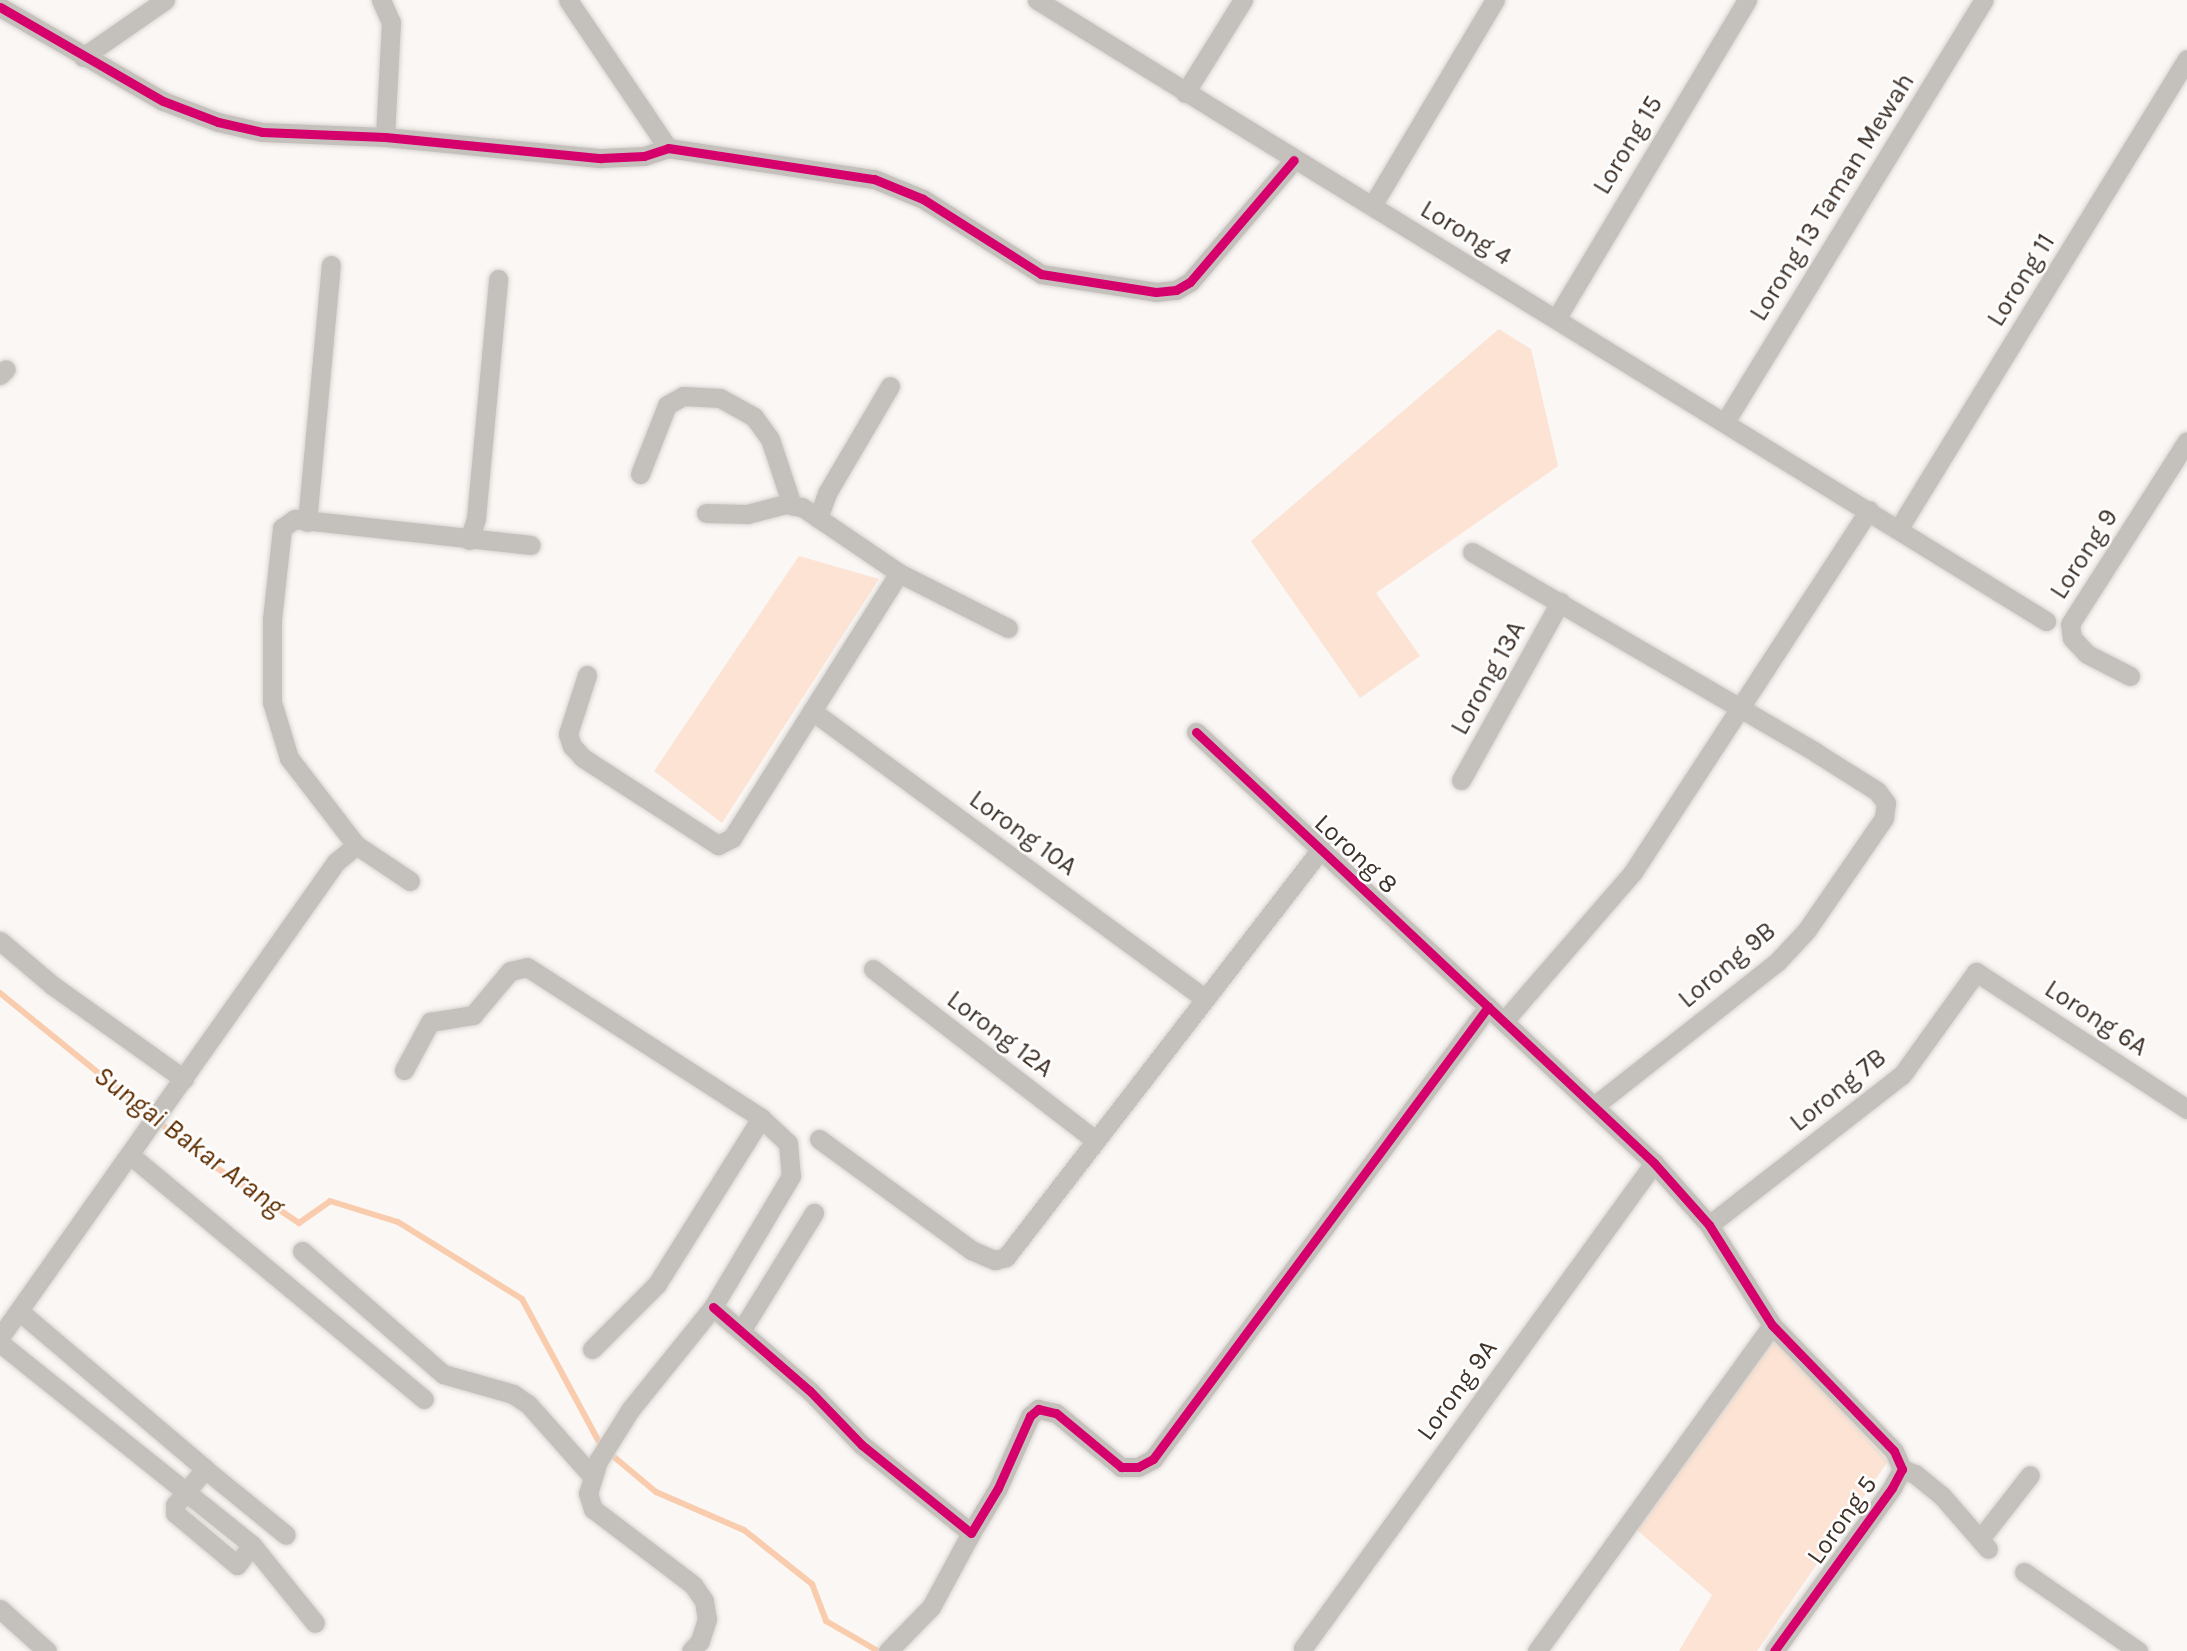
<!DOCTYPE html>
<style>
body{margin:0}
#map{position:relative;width:2187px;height:1651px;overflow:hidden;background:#faf7f5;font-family:Karla,sans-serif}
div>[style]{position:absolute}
.green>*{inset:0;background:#fce3d3}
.stream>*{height:6px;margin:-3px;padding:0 3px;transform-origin:3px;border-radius:3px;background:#f9ccad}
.roads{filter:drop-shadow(0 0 2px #d8d4d1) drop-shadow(0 0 2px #d8d4d1)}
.minor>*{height:19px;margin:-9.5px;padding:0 9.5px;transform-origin:9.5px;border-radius:9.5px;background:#c4c0bc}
.cycleway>*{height:9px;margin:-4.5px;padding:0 4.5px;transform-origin:4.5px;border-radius:4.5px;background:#d6006c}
span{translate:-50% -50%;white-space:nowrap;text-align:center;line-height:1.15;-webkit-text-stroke:5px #fff;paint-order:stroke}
.street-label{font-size:26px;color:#3f3229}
.water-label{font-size:28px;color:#5e2d00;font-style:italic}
</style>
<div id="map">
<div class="green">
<i style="clip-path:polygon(1499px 329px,1531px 349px,1558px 466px,1376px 593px,1420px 656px,1360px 698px,1251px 541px)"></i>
<i style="clip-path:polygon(799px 556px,879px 579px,722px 823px,654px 771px)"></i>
<i style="clip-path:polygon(1772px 1335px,1888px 1461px,1757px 1651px,1679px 1651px,1712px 1595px,1637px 1530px)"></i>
</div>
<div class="stream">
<i style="left:0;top:993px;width:268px;rotate:39.1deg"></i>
<i style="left:208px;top:1162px;width:110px;rotate:33.8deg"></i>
<i style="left:299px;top:1223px;width:38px;rotate:-35deg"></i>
<i style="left:330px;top:1201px;width:71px;rotate:17.2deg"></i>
<i style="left:398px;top:1222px;width:146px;rotate:31.8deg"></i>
<i style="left:522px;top:1299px;width:167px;rotate:61.7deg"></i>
<i style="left:601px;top:1446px;width:72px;rotate:39.9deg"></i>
<i style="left:656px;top:1492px;width:96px;rotate:23.4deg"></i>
<i style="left:744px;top:1530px;width:87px;rotate:38.5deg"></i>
<i style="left:812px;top:1584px;width:40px;rotate:69deg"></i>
<i style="left:826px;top:1621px;width:60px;rotate:30deg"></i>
</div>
<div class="roads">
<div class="minor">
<i style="left:381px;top:0;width:24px;rotate:66deg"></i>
<i style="left:391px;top:22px;width:115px;rotate:93deg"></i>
<i style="left:568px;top:0;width:179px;rotate:56deg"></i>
<i style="left:1037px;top:0;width:1185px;rotate:31.61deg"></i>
<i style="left:0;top:7px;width:188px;rotate:30deg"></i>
<i style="left:163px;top:101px;width:59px;rotate:20.9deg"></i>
<i style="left:218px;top:122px;width:45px;rotate:12.8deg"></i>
<i style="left:262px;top:132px;width:123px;rotate:2.3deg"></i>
<i style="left:385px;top:137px;width:217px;rotate:5.6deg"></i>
<i style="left:601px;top:158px;width:43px;rotate:-2.7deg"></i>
<i style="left:644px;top:156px;width:25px;rotate:-18deg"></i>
<i style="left:668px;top:148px;width:208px;rotate:8.6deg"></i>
<i style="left:874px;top:179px;width:53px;rotate:22.2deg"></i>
<i style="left:923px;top:199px;width:140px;rotate:32.4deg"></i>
<i style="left:1041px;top:274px;width:116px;rotate:8.9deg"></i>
<i style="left:1156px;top:292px;width:20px;rotate:-6deg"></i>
<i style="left:1176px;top:290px;width:16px;rotate:-30deg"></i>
<i style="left:1190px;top:282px;width:160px;rotate:-49.6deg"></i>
<i style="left:83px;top:57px;width:100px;rotate:-34.8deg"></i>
<i style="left:1185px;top:93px;width:110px;rotate:-58.1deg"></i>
<i style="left:1372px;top:206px;width:240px;rotate:-59.2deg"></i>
<i style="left:1556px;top:319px;width:372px;rotate:-59.1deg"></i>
<i style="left:0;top:375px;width:8px;rotate:-45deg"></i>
<i style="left:1725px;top:422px;width:495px;rotate:-58.5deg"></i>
<i style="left:640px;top:474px;width:74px;rotate:-68.6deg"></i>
<i style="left:667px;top:405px;width:18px;rotate:-29deg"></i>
<i style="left:683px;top:396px;width:37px;rotate:3deg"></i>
<i style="left:720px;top:398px;width:39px;rotate:29deg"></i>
<i style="left:754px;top:417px;width:27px;rotate:54deg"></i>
<i style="left:770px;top:439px;width:70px;rotate:71.6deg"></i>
<i style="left:706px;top:513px;width:41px;rotate:1.4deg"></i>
<i style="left:747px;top:514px;width:40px;rotate:-14.4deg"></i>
<i style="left:786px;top:504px;width:16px;rotate:11deg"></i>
<i style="left:802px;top:507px;width:117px;rotate:34.2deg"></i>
<i style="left:818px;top:518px;width:27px;rotate:-70deg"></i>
<i style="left:827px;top:493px;width:124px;rotate:-59.5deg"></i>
<i style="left:307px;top:522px;width:258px;rotate:-84.7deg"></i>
<i style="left:1899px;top:528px;width:550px;rotate:-58.45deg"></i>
<i style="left:469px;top:540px;width:23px;rotate:-72deg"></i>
<i style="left:476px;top:518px;width:240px;rotate:-84.7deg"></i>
<i style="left:1472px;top:552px;width:397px;rotate:30.2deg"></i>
<i style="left:1815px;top:752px;width:73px;rotate:32.2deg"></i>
<i style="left:1877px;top:791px;width:15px;rotate:53deg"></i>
<i style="left:1886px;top:803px;width:15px;rotate:98deg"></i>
<i style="left:1884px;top:818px;width:137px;rotate:124.6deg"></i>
<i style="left:1806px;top:931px;width:42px;rotate:133.1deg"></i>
<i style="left:1777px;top:962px;width:233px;rotate:141.8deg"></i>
<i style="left:587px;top:675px;width:62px;rotate:107.9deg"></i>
<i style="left:568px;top:734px;width:13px;rotate:72deg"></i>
<i style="left:572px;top:746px;width:16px;rotate:47deg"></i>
<i style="left:583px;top:758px;width:161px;rotate:32.8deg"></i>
<i style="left:718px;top:845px;width:16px;rotate:-27deg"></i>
<i style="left:732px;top:838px;width:313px;rotate:-57.8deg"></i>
<i style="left:899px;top:573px;width:122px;rotate:26.8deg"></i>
<i style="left:2130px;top:676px;width:48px;rotate:-152.9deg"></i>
<i style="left:2087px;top:654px;width:22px;rotate:-133deg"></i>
<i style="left:2072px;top:638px;width:14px;rotate:-98deg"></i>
<i style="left:2070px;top:624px;width:217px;rotate:-57.4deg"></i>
<i style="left:812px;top:711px;width:484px;rotate:36.2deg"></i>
<i style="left:1196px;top:732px;width:629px;rotate:43.26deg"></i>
<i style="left:1654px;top:1163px;width:83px;rotate:48.4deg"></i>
<i style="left:1709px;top:1225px;width:118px;rotate:57.8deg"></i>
<i style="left:1772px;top:1325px;width:175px;rotate:45.9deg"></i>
<i style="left:1894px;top:1451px;width:20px;rotate:66deg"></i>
<i style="left:1902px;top:1469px;width:21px;rotate:118deg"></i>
<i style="left:1892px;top:1488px;width:201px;rotate:125.9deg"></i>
<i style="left:1461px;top:780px;width:204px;rotate:-60.9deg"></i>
<i style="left:410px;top:881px;width:65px;rotate:-146.3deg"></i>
<i style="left:356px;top:845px;width:110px;rotate:-127.6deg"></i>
<i style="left:289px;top:758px;width:59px;rotate:-106.9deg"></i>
<i style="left:272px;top:702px;width:83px;rotate:-90deg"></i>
<i style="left:272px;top:619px;width:92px;rotate:-83.7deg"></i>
<i style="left:282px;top:528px;width:16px;rotate:-35deg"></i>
<i style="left:295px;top:519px;width:237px;rotate:6.3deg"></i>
<i style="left:0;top:941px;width:68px;rotate:40.2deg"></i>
<i style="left:52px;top:985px;width:162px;rotate:35.5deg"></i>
<i style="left:873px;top:969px;width:280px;rotate:37.6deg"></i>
<i style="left:1504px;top:1021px;width:197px;rotate:-49.1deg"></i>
<i style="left:1633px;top:872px;width:432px;rotate:-56.9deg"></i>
<i style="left:404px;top:1070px;width:55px;rotate:-61.6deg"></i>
<i style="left:430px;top:1022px;width:44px;rotate:-9.2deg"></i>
<i style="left:473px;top:1015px;width:57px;rotate:-49.9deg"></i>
<i style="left:510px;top:971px;width:17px;rotate:-13deg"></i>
<i style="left:527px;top:967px;width:278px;rotate:32.8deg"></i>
<i style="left:761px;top:1118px;width:37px;rotate:43deg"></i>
<i style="left:788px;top:1143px;width:33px;rotate:85deg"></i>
<i style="left:791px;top:1176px;width:152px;rotate:120.8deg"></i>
<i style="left:713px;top:1307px;width:132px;rotate:128.9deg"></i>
<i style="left:630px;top:1410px;width:60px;rotate:122.1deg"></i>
<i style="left:598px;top:1461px;width:34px;rotate:107deg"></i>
<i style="left:588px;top:1493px;width:17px;rotate:73deg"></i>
<i style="left:593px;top:1509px;width:126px;rotate:37.2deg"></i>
<i style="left:693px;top:1585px;width:19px;rotate:55deg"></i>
<i style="left:704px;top:1601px;width:18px;rotate:81deg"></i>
<i style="left:707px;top:1619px;width:23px;rotate:108deg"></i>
<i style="left:700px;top:1641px;width:13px;rotate:132deg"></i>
<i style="left:819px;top:1139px;width:188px;rotate:36.1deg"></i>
<i style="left:971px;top:1250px;width:26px;rotate:23deg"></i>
<i style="left:995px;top:1260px;width:11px;rotate:-15deg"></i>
<i style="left:1006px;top:1257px;width:515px;rotate:-52.33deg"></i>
<i style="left:130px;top:1155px;width:382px;rotate:39.7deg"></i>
<i style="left:1709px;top:1225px;width:244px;rotate:-37.9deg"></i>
<i style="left:1902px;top:1075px;width:127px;rotate:-54.3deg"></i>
<i style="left:1976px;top:972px;width:252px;rotate:33deg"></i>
<i style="left:302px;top:1251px;width:187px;rotate:41.1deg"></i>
<i style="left:443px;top:1374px;width:73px;rotate:15.9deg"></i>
<i style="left:513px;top:1394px;width:18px;rotate:34deg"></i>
<i style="left:528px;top:1404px;width:96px;rotate:48.4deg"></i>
<i style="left:713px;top:1307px;width:128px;rotate:40.9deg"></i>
<i style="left:810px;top:1391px;width:75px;rotate:46.1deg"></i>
<i style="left:862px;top:1445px;width:140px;rotate:38.9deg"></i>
<i style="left:971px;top:1533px;width:52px;rotate:-59deg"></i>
<i style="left:998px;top:1488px;width:79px;rotate:-66deg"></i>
<i style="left:1030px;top:1416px;width:11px;rotate:-41deg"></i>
<i style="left:1038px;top:1409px;width:18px;rotate:13deg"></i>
<i style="left:1056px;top:1413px;width:85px;rotate:39.7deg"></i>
<i style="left:1121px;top:1467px;width:17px"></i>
<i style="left:1138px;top:1467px;width:17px;rotate:-28deg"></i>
<i style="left:1153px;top:1459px;width:563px;rotate:-53.46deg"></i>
<i style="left:19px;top:1311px;width:244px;rotate:40.3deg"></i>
<i style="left:741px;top:1331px;width:139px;rotate:-58.3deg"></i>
<i style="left:0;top:1337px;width:582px;rotate:-54.73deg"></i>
<i style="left:336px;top:862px;width:26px;rotate:-40deg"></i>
<i style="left:0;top:1343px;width:323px;rotate:38.7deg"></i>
<i style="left:252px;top:1545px;width:100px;rotate:51.1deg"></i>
<i style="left:592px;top:1349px;width:92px;rotate:-45deg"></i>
<i style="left:657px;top:1284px;width:196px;rotate:-57.9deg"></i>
<i style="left:1902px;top:1469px;width:14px;rotate:21deg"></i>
<i style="left:1915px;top:1474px;width:35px;rotate:39deg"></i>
<i style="left:1942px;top:1496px;width:70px;rotate:49deg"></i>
<i style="left:1980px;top:1539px;width:81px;rotate:-52deg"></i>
<i style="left:252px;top:1545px;width:25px;rotate:127deg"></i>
<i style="left:237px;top:1565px;width:81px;rotate:-140deg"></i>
<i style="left:175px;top:1513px;width:8px;rotate:-90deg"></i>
<i style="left:175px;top:1505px;width:47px;rotate:-50.2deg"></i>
<i style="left:205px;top:1469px;width:104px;rotate:39.2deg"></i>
<i style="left:2024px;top:1572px;width:139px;rotate:34.7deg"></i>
<i style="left:0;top:1609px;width:63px;rotate:41.8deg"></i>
<i style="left:1303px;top:1648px;width:599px;rotate:-54.11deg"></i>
<i style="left:888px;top:1651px;width:62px;rotate:-45.7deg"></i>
<i style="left:931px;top:1607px;width:84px;rotate:-61.6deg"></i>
<i style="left:1537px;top:1651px;width:402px;rotate:-54.2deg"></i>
</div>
</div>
<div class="cycleway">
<i style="left:0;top:7px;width:188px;rotate:30deg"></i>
<i style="left:163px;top:101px;width:59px;rotate:20.9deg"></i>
<i style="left:218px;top:122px;width:45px;rotate:12.8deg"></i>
<i style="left:262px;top:132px;width:123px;rotate:2.3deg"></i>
<i style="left:385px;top:137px;width:217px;rotate:5.6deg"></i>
<i style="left:601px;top:158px;width:43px;rotate:-2.7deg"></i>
<i style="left:644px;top:156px;width:25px;rotate:-18deg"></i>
<i style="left:668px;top:148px;width:208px;rotate:8.6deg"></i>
<i style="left:874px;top:179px;width:53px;rotate:22.2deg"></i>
<i style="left:923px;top:199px;width:140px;rotate:32.4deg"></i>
<i style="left:1041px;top:274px;width:116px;rotate:8.9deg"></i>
<i style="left:1156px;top:292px;width:20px;rotate:-6deg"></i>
<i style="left:1176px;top:290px;width:16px;rotate:-30deg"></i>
<i style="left:1190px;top:282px;width:160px;rotate:-49.6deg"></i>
<i style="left:1196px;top:732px;width:629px;rotate:43.26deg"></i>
<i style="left:1654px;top:1163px;width:83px;rotate:48.4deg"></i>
<i style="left:1709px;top:1225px;width:118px;rotate:57.8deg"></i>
<i style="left:1772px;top:1325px;width:175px;rotate:45.9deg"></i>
<i style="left:1894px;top:1451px;width:20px;rotate:66deg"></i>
<i style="left:1902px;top:1469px;width:21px;rotate:118deg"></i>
<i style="left:1892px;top:1488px;width:201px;rotate:125.9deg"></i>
<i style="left:713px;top:1307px;width:128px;rotate:40.9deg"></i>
<i style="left:810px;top:1391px;width:75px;rotate:46.1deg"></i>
<i style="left:862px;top:1445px;width:140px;rotate:38.9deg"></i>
<i style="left:971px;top:1533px;width:52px;rotate:-59deg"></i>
<i style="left:998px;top:1488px;width:79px;rotate:-66deg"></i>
<i style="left:1030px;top:1416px;width:11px;rotate:-41deg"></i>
<i style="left:1038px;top:1409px;width:18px;rotate:13deg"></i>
<i style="left:1056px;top:1413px;width:85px;rotate:39.7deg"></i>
<i style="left:1121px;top:1467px;width:17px"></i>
<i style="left:1138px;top:1467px;width:17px;rotate:-28deg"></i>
<i style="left:1153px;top:1459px;width:563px;rotate:-53.46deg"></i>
</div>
<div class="street-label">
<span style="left:1628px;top:145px;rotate:-59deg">Lorong 15</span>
<span style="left:1832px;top:197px;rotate:-58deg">Lorong 13 Taman Mewah</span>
<span style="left:1466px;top:233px;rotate:31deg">Lorong 4</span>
<span style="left:2021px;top:280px;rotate:-58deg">Lorong 11</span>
<span style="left:2084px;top:554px;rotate:-57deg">Lorong 9</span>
<span style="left:1488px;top:678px;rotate:-61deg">Lorong 13A</span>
<span style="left:1023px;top:833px;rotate:36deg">Lorong 10A</span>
<span style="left:1356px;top:854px;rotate:43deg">Lorong 8</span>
<span style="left:1727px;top:965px;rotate:-40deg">Lorong 9B</span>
<span style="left:2096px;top:1018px;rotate:33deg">Lorong 6A</span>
<span style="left:1000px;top:1034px;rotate:37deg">Lorong 12A</span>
<span style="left:1838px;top:1090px;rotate:-39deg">Lorong 7B</span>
<span style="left:1457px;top:1390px;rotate:-54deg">Lorong 9A</span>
<span style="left:1842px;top:1520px;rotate:-55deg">Lorong 5</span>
</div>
<div class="water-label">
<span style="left:189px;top:1141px;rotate:37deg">Sungai Bakar Arang</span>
</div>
</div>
